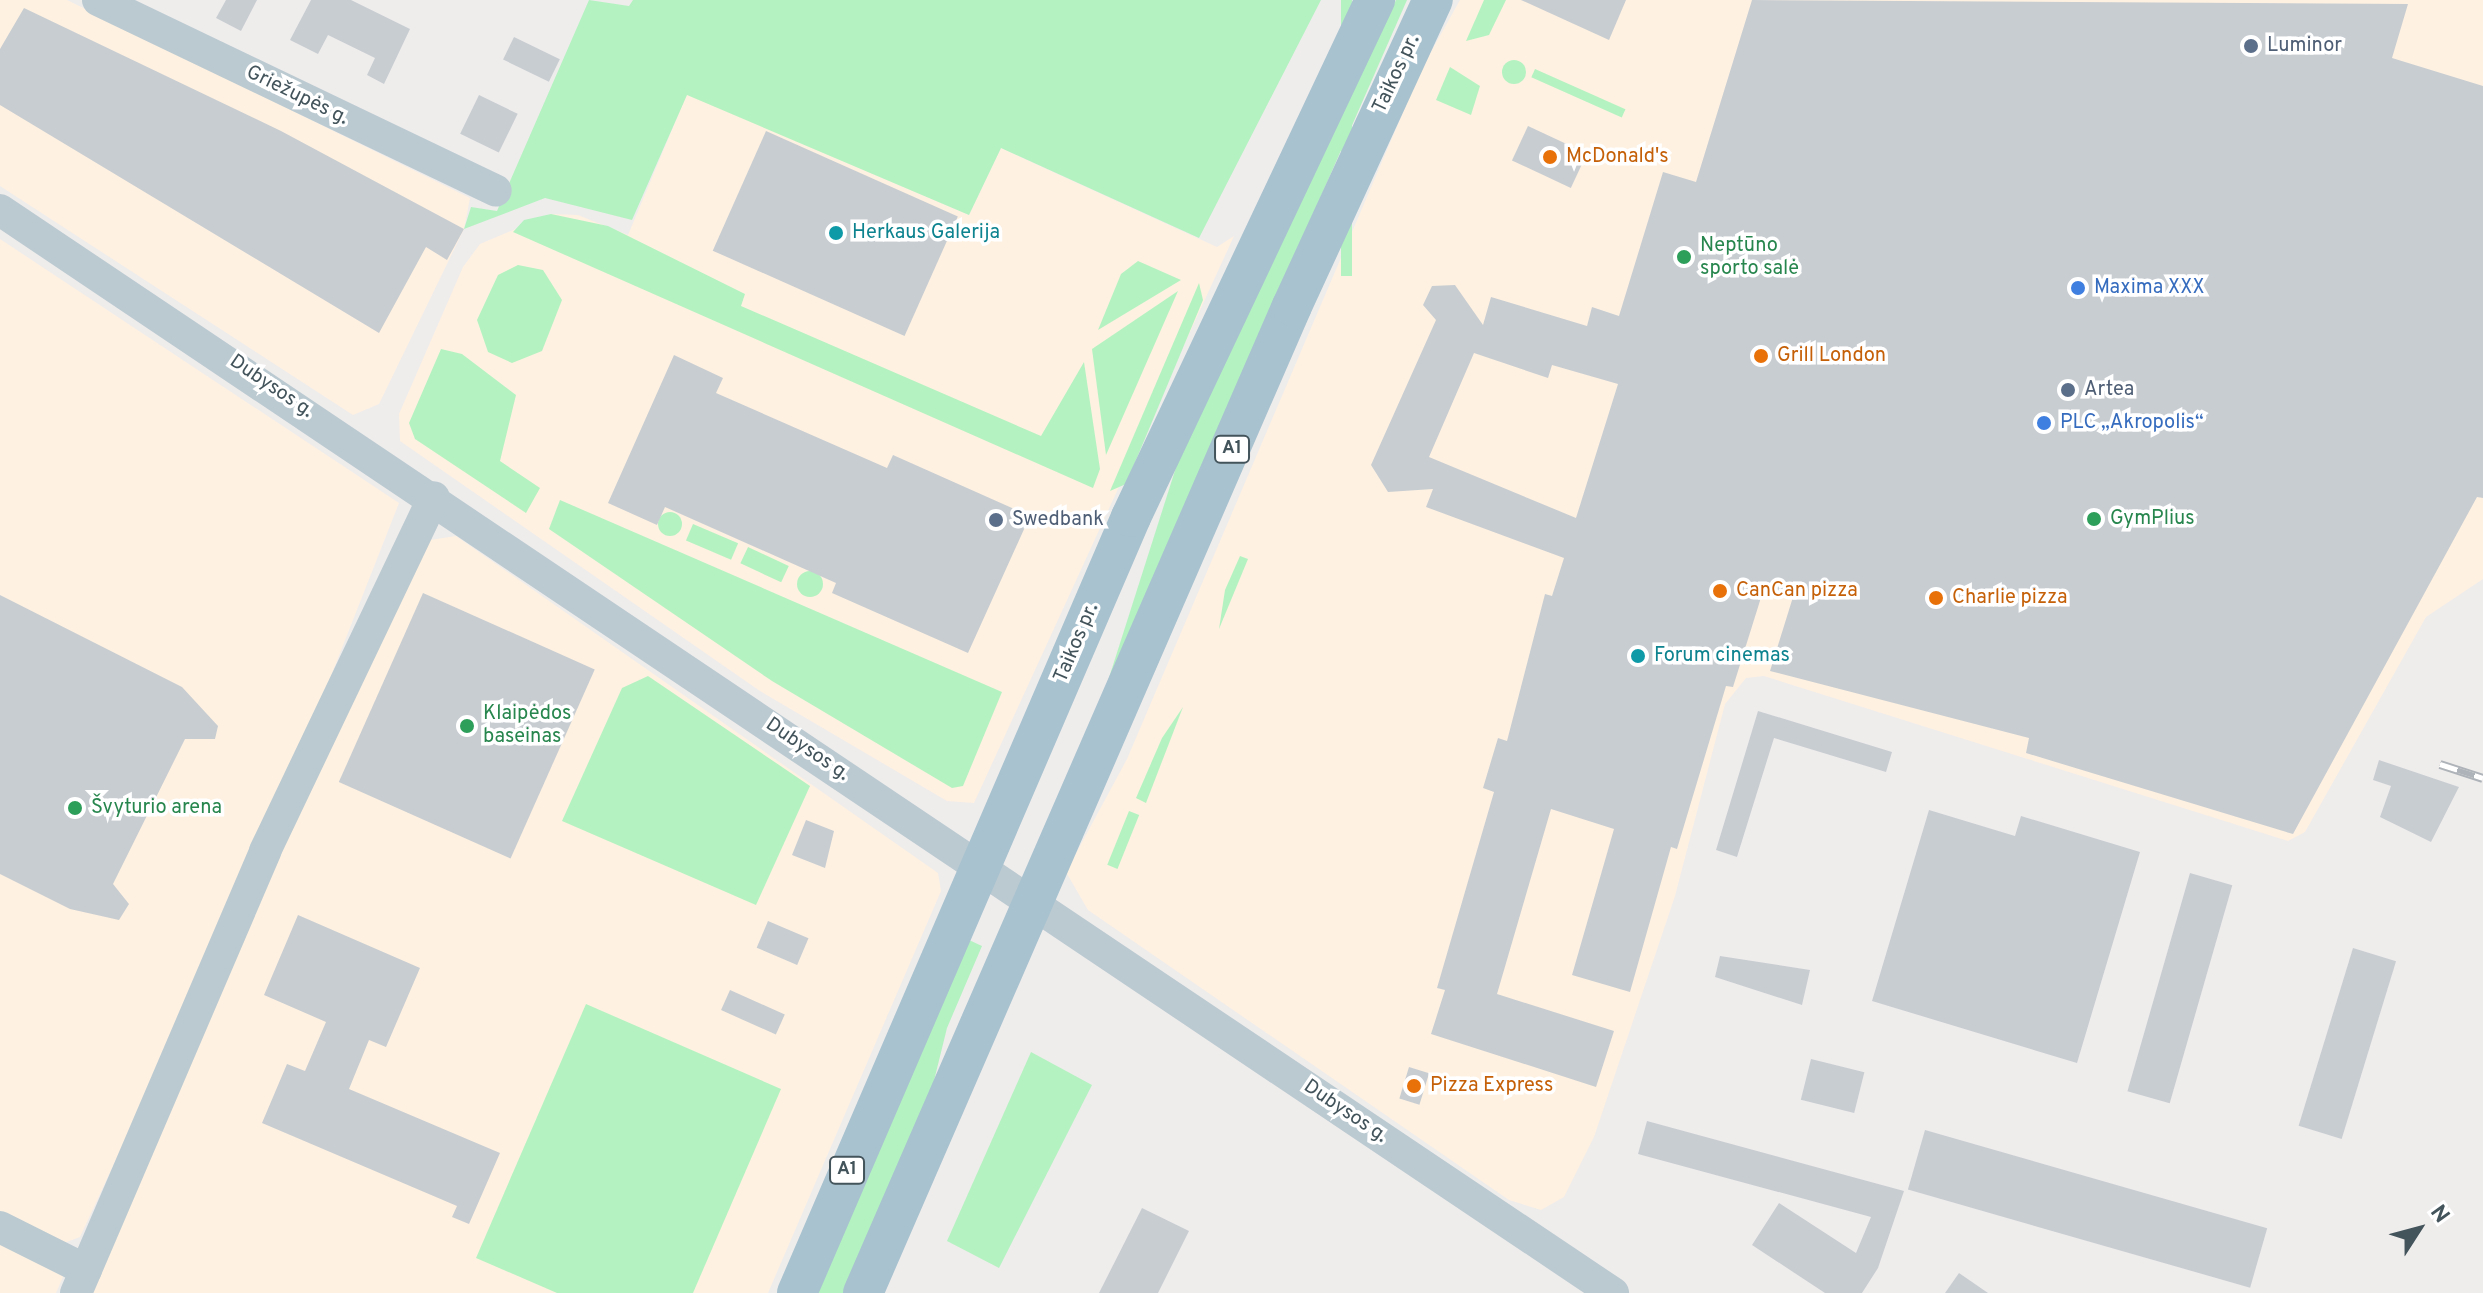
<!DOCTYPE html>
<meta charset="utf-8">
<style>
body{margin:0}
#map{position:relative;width:2483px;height:1293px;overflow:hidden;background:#efecec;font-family:Overpass,sans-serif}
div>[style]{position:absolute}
.commercial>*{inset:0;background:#fef1e1}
.green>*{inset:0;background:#b4f3c1;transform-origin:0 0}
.round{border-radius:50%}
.building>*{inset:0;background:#c8cdd2;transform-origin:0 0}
.minor>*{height:32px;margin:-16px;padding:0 16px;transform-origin:16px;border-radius:16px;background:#bbcad1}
.major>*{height:40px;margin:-20px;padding:0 20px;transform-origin:20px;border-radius:20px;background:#a8c2cf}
.rail>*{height:9px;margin-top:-4.5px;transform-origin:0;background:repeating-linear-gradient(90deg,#fff 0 18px,#adb3b8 0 36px);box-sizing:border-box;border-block:2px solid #adb3b8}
.dots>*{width:22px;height:22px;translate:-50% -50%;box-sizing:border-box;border:4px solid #fff;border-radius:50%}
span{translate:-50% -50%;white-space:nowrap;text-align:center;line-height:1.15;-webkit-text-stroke:7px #fff;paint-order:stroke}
.shield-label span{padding:2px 6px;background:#fff;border:2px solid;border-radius:6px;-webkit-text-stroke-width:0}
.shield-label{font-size:18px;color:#43545b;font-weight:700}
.service-label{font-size:20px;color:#4e5e75}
.left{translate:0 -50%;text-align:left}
.street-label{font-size:20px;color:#43545b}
.food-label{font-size:20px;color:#c56008}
.culture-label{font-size:20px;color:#0d838f}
.leisure-label{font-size:20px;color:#27864d}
.shop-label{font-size:20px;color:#366cbe}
.north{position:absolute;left:2379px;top:1189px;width:80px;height:80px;-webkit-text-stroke:6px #fff;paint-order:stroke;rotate:54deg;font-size:22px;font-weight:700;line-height:32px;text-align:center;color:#43545b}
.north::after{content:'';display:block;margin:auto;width:28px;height:36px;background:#43545b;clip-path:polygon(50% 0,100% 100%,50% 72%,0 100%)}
</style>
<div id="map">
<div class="commercial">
<i style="clip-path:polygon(0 0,67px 0,470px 198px,464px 229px,379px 404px,353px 415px,0 186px)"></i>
<i style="clip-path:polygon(1460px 0,2483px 0,2483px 579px,2426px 617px,2305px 832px,2288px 841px,1764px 676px,1746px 678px,1725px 704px,1675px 896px,1594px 1137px,1564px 1197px,1541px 1210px,1509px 1200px,1088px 910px,1066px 872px,1127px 759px,1422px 68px)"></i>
<i style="clip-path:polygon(687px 94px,969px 215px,1001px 148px,1217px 247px,1234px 236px,974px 803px,947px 801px,760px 691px,400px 441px,399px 414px,463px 267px,480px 244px,551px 214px,578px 215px,628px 235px)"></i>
<i style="clip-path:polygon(0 239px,399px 503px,327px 686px,151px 1084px,80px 1237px,64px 1243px,0 1212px)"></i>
<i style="clip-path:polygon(456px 536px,938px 873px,941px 891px,768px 1293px,88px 1293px,295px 804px,430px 540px)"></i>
<i style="clip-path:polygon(0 1239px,65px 1272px,56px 1293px,0 1293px)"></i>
</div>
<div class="green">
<i style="clip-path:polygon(589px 0,629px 6px,633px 0,1321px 0,1199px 238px,1001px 148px,969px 215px,687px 95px,632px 220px,545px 198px,464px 229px,471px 207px,497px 211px)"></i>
<i style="left:1341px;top:0;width:11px;height:276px"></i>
<i style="clip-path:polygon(1396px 0,1407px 0,1107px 684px,1186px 436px)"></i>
<i style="clip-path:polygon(1484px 0,1506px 0,1489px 35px,1466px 41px)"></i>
<i class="round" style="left:1502px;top:60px;width:24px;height:24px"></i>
<i style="clip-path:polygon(1450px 67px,1480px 86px,1471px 115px,1436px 100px)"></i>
<i style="left:1535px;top:69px;width:99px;height:9px;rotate:24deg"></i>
<i style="clip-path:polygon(551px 214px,608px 226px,745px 294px,741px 306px,1041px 436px,1084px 362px,1100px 469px,1093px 488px,513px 232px,524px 220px)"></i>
<i style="clip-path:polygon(1138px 261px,1181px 280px,1098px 330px,1121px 274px)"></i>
<i style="clip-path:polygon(518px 265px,543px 270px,562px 300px,542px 351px,512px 363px,488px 352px,477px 320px,498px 275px)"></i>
<i style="clip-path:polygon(1199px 283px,1203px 300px,1126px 484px,1110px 491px)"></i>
<i style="clip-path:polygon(1178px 291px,1106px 455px,1092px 349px)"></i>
<i style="clip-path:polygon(441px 349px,462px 354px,516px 395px,500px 461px,540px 488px,526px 513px,415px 439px,409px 423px)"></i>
<i style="clip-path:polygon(560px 500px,1002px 692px,963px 786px,952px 788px,772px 681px,549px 529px)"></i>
<i class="round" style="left:658px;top:512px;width:24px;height:24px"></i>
<i style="left:693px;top:524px;width:49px;height:18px;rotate:23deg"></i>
<i style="left:748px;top:547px;width:45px;height:18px;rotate:25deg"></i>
<i style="clip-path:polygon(1240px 556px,1248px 559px,1219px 629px,1225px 590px)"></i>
<i class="round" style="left:797px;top:571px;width:26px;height:26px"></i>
<i style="clip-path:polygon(648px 676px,810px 786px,756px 905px,562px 821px,622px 688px)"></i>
<i style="clip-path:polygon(1183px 707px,1146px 803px,1136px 798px,1162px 738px)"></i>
<i style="left:1129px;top:811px;width:11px;height:58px;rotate:22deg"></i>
<i style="clip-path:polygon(969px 940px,982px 946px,947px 1028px,929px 1101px,846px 1293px,817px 1293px)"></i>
<i style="clip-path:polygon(586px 1004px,781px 1089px,693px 1293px,557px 1293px,476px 1258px)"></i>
<i style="clip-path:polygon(1031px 1052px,1092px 1085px,999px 1268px,947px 1241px)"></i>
</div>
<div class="building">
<i style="clip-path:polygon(226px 0,257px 0,241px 31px,216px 18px)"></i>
<i style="clip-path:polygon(311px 0,351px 0,410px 29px,384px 84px,367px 75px,375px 58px,328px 35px,318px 54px,290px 40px)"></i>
<i style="clip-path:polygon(1521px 0,1626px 0,1609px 40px)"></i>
<i style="clip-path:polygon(evenodd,1752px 0,2408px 4px,2392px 58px,2483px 86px,2483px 498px,2477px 497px,2293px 834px,2026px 753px,2029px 738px,1770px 671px,1793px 597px,1764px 588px,1733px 687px,1726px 686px,1677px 849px,1671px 847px,1630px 992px,1572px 975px,1614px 829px,1551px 809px,1497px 994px,1614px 1031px,1596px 1087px,1431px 1034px,1445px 990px,1437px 988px,1494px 792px,1483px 788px,1498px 738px,1507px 741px,1545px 594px,1552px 596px,1564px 558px,1426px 507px,1433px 489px,1388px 492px,1371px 465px,1436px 320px,1423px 305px,1432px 286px,1455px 285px,1483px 325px,1491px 297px,1587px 326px,1592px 307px,1619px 316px,1663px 172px,1696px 182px,1752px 0,1474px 353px,1548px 378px,1552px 365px,1618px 384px,1576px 518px,1429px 457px,1474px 353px)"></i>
<i style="clip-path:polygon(24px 8px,281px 131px,464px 229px,447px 260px,426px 247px,379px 333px,0 105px,0 49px)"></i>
<i style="left:514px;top:37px;width:51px;height:25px;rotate:26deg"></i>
<i style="left:479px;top:95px;width:43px;height:43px;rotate:26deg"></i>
<i style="left:1528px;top:126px;width:65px;height:38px;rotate:25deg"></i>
<i style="left:766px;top:131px;width:210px;height:131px;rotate:24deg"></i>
<i style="clip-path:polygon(674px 355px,723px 378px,716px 393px,887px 468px,893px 455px,1030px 516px,968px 653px,832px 593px,836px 583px,665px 507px,657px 525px,608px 503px)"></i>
<i style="left:423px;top:593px;width:188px;height:207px;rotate:24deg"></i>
<i style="clip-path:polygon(0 595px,182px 687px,218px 726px,215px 739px,185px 739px,113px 884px,129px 904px,119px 920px,70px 909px,0 874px)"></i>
<i style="clip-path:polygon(1758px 711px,1892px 752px,1886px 772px,1774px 738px,1737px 857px,1716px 850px)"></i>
<i style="clip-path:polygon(2379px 760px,2459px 787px,2431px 842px,2380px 817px,2391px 786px,2373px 780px)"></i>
<i style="clip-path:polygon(1929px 810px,2015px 836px,2021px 816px,2140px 852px,2077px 1063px,1872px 1001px)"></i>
<i style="clip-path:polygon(806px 820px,834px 831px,825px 868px,792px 855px)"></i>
<i style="left:2190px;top:873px;width:44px;height:227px;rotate:16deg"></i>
<i style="clip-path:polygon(298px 915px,420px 968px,386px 1047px,369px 1040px,349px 1089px,500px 1153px,469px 1224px,452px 1217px,457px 1206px,262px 1123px,287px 1064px,305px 1071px,326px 1022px,264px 995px)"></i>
<i style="left:768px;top:921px;width:44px;height:29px;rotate:23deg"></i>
<i style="left:2353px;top:948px;width:45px;height:186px;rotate:17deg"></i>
<i style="clip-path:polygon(1720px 956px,1810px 970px,1802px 1005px,1715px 977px)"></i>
<i style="left:730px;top:990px;width:60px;height:22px;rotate:24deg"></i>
<i style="left:1811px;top:1059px;width:55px;height:42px;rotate:14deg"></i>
<i style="left:1409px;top:1067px;width:21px;height:33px;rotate:17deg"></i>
<i style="clip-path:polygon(1647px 1121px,1904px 1191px,1878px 1268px,1862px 1293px,1825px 1293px,1752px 1245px,1779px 1203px,1856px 1253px,1871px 1217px,1638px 1154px)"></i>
<i style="left:1925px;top:1130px;width:356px;height:62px;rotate:16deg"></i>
<i style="clip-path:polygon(1142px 1208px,1189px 1231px,1158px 1293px,1099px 1293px)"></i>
<i style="clip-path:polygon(1959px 1273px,1988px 1293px,1945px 1293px)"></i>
</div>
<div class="minor">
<i style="left:98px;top:0;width:441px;rotate:25.6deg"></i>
<i style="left:0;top:210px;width:1943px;rotate:33.88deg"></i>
<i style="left:0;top:1227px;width:96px;rotate:26.6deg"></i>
<i style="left:76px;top:1293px;width:481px;rotate:-66.8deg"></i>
<i style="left:265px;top:851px;width:392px;rotate:-64.5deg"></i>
</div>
<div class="major">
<i style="left:797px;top:1293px;width:845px;rotate:-66.71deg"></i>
<i style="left:1131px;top:517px;width:572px;rotate:-64.73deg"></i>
<i style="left:863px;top:1293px;width:1076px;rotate:-66.51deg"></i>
<i style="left:1292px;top:306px;width:337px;rotate:-65.3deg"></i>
</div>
<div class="rail">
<i style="left:2440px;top:764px;width:45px;rotate:18deg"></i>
</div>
<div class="dots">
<i style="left:2251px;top:46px;background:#5c6f8a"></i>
<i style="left:1550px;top:157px;background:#e8710a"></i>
<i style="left:836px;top:233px;background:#0f9aa8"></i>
<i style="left:1684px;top:257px;background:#2e9e5b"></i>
<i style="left:2078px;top:288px;background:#3f7fe0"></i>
<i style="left:1761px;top:356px;background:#e8710a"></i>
<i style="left:2068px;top:390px;background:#5c6f8a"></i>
<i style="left:2044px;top:423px;background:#3f7fe0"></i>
<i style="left:2094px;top:519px;background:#2e9e5b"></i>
<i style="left:996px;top:520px;background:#5c6f8a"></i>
<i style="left:1720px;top:591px;background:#e8710a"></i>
<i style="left:1936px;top:598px;background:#e8710a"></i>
<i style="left:1638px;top:656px;background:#0f9aa8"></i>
<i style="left:467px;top:726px;background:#2e9e5b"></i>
<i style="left:75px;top:808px;background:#2e9e5b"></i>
<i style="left:1414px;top:1086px;background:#e8710a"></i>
</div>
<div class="shield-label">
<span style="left:1232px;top:449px">A1</span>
<span style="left:847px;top:1170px">A1</span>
</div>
<div class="service-label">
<span class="left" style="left:2267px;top:46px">Luminor</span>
<span class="left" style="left:2084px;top:390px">Artea</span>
<span class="left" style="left:1012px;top:520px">Swedbank</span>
</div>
<div class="street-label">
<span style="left:1397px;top:74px;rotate:-65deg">Taikos pr.</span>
<span style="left:297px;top:96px;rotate:26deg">Griežupės g.</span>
<span style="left:271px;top:387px;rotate:34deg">Dubysos g.</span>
<span style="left:1077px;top:643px;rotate:-67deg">Taikos pr.</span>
<span style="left:807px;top:750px;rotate:34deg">Dubysos g.</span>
<span style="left:1345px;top:1112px;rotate:34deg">Dubysos g.</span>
</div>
<div class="food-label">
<span class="left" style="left:1566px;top:157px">McDonald's</span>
<span class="left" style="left:1777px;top:356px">Grill London</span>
<span class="left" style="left:1736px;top:591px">CanCan pizza</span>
<span class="left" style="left:1952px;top:598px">Charlie pizza</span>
<span class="left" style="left:1430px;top:1086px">Pizza Express</span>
</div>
<div class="culture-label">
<span class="left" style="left:852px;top:233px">Herkaus Galerija</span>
<span class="left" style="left:1654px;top:656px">Forum cinemas</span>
</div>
<div class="leisure-label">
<span class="left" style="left:1700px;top:258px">Neptūno<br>sporto salė</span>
<span class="left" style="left:2110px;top:519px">GymPlius</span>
<span class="left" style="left:483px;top:726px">Klaipėdos<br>baseinas</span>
<span class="left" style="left:91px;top:808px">Švyturio arena</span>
</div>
<div class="shop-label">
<span class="left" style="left:2094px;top:288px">Maxima XXX</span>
<span class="left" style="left:2060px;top:423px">PLC „Akropolis“</span>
</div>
<div class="north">N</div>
</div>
